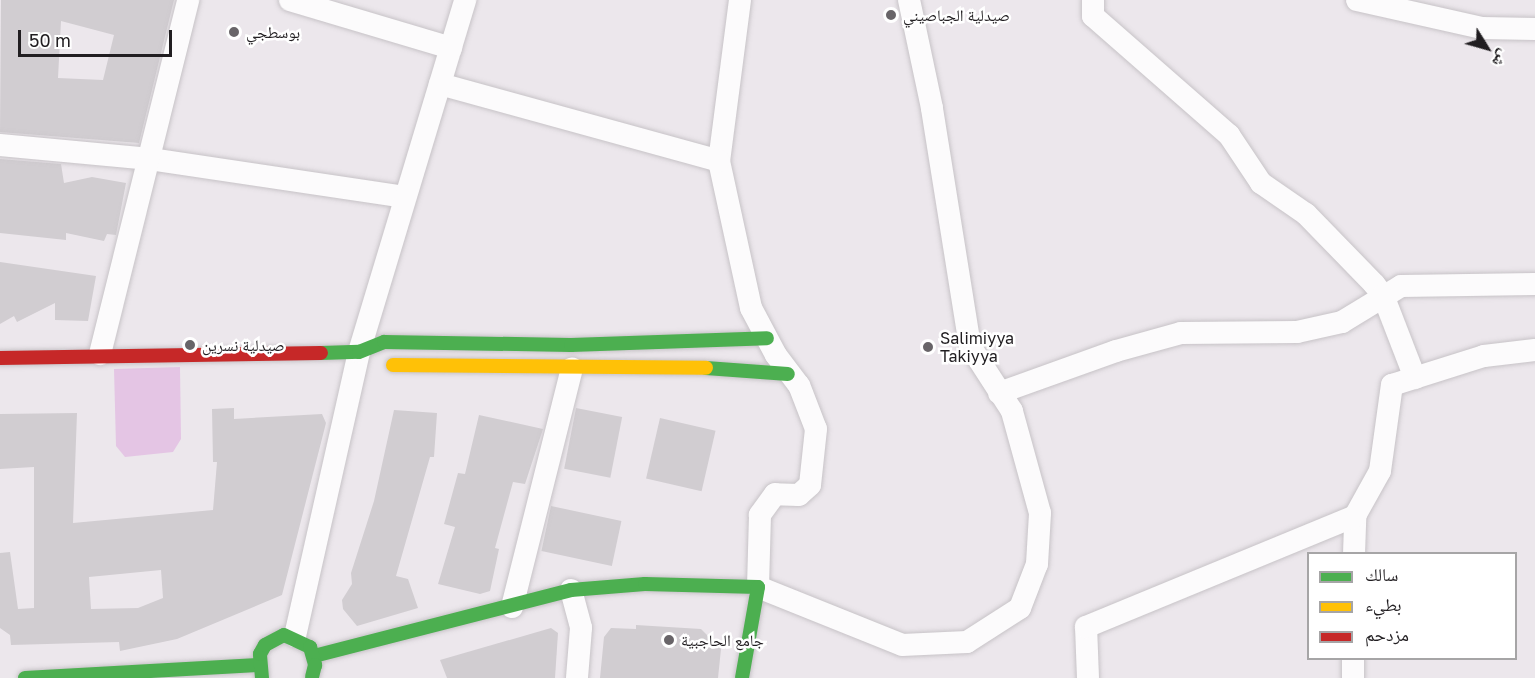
<!DOCTYPE html>
<meta charset="utf-8">
<style>
body{margin:0}
#map{position:relative;width:1535px;height:678px;overflow:hidden;background:#ece7ec;font-family:"Golos Text","Noto Naskh Arabic",sans-serif}
div>[style]{position:absolute}
.green>*{inset:0;background:#e4c5e4}
.building>*{inset:0;background:#d1cdd1;transform-origin:0 0}
.roads{filter:drop-shadow(0 0 2px #c7c3c7) drop-shadow(0 0 2px #c7c3c7)}
.street>*{height:22px;margin:-11px;padding:0 11px;transform-origin:11px;border-radius:11px;background:#fcfbfc}
.fast>*{height:14px;margin:-7px;padding:0 7px;transform-origin:7px;border-radius:7px;background:#4caf50}
.slow>*{height:14px;margin:-7px;padding:0 7px;transform-origin:7px;border-radius:7px;background:#ffc107}
.jam>*{height:14px;margin:-7px;padding:0 7px;transform-origin:7px;border-radius:7px;background:#c62828}
.dots>*{width:16px;height:16px;translate:-50% -50%;box-sizing:border-box;border:3px solid #fff;border-radius:50%}
span{translate:-50% -50%;white-space:nowrap;text-align:center;line-height:1.15;-webkit-text-stroke:5px #fff;paint-order:stroke}
.poi-label{font-size:16px;color:#211e21}
.left{translate:0 -50%;text-align:left}
.legend{position:absolute;left:1307px;top:552px;width:210px;height:108px;box-sizing:border-box;background:#fff;border:2px solid #a6a5a6;margin:0;padding:8px 10px;list-style:none;font-size:18px;color:#211e21}
.legend li{display:flex;align-items:center;gap:12px;height:30px}
.legend b{width:30px;border:2px solid #a6a5a6}
.north{position:absolute;left:1457px;top:18px;width:60px;height:60px;-webkit-text-stroke:4px #fff;paint-order:stroke;rotate:127deg;font-size:16px;font-weight:700;line-height:24px;text-align:center;color:#211e21}
.north::after{content:'';display:block;margin:auto;width:21px;height:27px;background:#211e21;clip-path:polygon(50% 0,100% 100%,50% 72%,0 100%)}
.scale{position:absolute;left:18px;top:30px;width:154px;height:27px;box-sizing:border-box;border:3px solid #211e21;border-top:0;padding-left:8px;font-size:18px;line-height:21px;white-space:nowrap;color:#211e21;-webkit-text-stroke:4px #fff;paint-order:stroke}
</style>
<div id="map">
<div class="green">
<i style="clip-path:polygon(180px 367px,181px 439px,173px 452px,125px 457px,116px 446px,114px 369px)"></i>
</div>
<div class="building">
<i style="clip-path:polygon(evenodd,1px 0,174px 0,139px 143px,0 132px,1px 0,61px 21px,114px 35px,103px 80px,58px 78px,61px 21px)"></i>
<i style="clip-path:polygon(0 159px,61px 164px,64px 183px,92px 177px,126px 183px,116px 235px,107px 234px,104px 241px,66px 233px,66px 240px,0 233px)"></i>
<i style="clip-path:polygon(0 262px,96px 276px,88px 321px,55px 320px,55px 303px,17px 322px,14px 316px,0 324px)"></i>
<i style="clip-path:polygon(evenodd,234px 408px,234px 419px,322px 414px,326px 423px,282px 595px,177px 639px,120px 651px,119px 642px,11px 645px,10px 635px,0 628px,0 553px,10px 552px,18px 609px,34px 608px,34px 467px,0 469px,0 414px,77px 413px,73px 523px,213px 510px,217px 462px,213px 462px,212px 409px,234px 408px,161px 570px,163px 598px,138px 608px,91px 609px,89px 577px,161px 570px)"></i>
<i style="left:576px;top:408px;width:47px;height:62px;rotate:11deg"></i>
<i style="clip-path:polygon(394px 410px,437px 413px,434px 457px,430px 457px,396px 576px,408px 579px,418px 608px,357px 626px,343px 609px,342px 600px,352px 584px,351px 573px,374px 501px)"></i>
<i style="clip-path:polygon(479px 415px,543px 429px,525px 484px,513px 482px,495px 548px,499px 549px,490px 591px,480px 594px,438px 584px,455px 527px,444px 524px,458px 473px,465px 474px)"></i>
<i style="left:660px;top:418px;width:57px;height:62px;rotate:13deg"></i>
<i style="left:551px;top:506px;width:72px;height:46px;rotate:12deg"></i>
<i style="clip-path:polygon(636px 625px,701px 629px,721px 649px,718px 678px,600px 678px,604px 637px,611px 628px,636px 629px)"></i>
<i style="clip-path:polygon(551px 628px,558px 633px,555px 678px,447px 678px,440px 660px)"></i>
</div>
<div class="roads">
<div class="street">
<i style="left:290px;top:0;width:168px;rotate:16.6deg"></i>
<i style="left:740px;top:0;width:162px;rotate:97.4deg"></i>
<i style="left:719px;top:161px;width:150px;rotate:77.7deg"></i>
<i style="left:751px;top:308px;width:53px;rotate:62deg"></i>
<i style="left:776px;top:355px;width:38px;rotate:53deg"></i>
<i style="left:799px;top:385px;width:47px;rotate:68.9deg"></i>
<i style="left:816px;top:429px;width:56px;rotate:96.1deg"></i>
<i style="left:810px;top:485px;width:15px;rotate:138deg"></i>
<i style="left:799px;top:495px;width:24px;rotate:-178deg"></i>
<i style="left:775px;top:494px;width:26px;rotate:126deg"></i>
<i style="left:760px;top:515px;width:72px;rotate:91.6deg"></i>
<i style="left:758px;top:587px;width:155px;rotate:21.9deg"></i>
<i style="left:902px;top:645px;width:65px;rotate:-2.6deg"></i>
<i style="left:967px;top:642px;width:63px;rotate:-32.7deg"></i>
<i style="left:1020px;top:608px;width:47px;rotate:-68.9deg"></i>
<i style="left:1037px;top:564px;width:51px;rotate:-86.6deg"></i>
<i style="left:1040px;top:513px;width:106px;rotate:-105.4deg"></i>
<i style="left:1012px;top:411px;width:77px;rotate:-122.9deg"></i>
<i style="left:970px;top:346px;width:241px;rotate:-99.1deg"></i>
<i style="left:932px;top:108px;width:110px;rotate:-102deg"></i>
<i style="left:1093px;top:0;width:16px;rotate:90deg"></i>
<i style="left:1093px;top:16px;width:181px;rotate:41.2deg"></i>
<i style="left:1229px;top:135px;width:58px;rotate:56.3deg"></i>
<i style="left:1261px;top:183px;width:55px;rotate:34.6deg"></i>
<i style="left:1306px;top:214px;width:98px;rotate:45.8deg"></i>
<i style="left:1374px;top:284px;width:14px;rotate:51deg"></i>
<i style="left:1383px;top:295px;width:89px;rotate:68.9deg"></i>
<i style="left:1357px;top:0;width:128px;rotate:12.6deg"></i>
<i style="left:1482px;top:28px;width:53px;rotate:1.1deg"></i>
<i style="left:440px;top:84px;width:289px;rotate:15.4deg"></i>
<i style="left:0;top:145px;width:151px;rotate:5.3deg"></i>
<i style="left:150px;top:159px;width:257px;rotate:8.5deg"></i>
<i style="left:100px;top:354px;width:365px;rotate:-76deg"></i>
<i style="left:999px;top:393px;width:124px;rotate:-19.7deg"></i>
<i style="left:1116px;top:351px;width:67px;rotate:-15.5deg"></i>
<i style="left:1181px;top:333px;width:116px;rotate:-0.5deg"></i>
<i style="left:1297px;top:332px;width:46px;rotate:-12.5deg"></i>
<i style="left:1342px;top:322px;width:69px;rotate:-31.4deg"></i>
<i style="left:1401px;top:286px;width:134px;rotate:-0.9deg"></i>
<i style="left:1354px;top:554px;width:38px;rotate:-88deg"></i>
<i style="left:571px;top:590px;width:39px;rotate:75deg"></i>
<i style="left:581px;top:628px;width:50px;rotate:94.6deg"></i>
<i style="left:512px;top:607px;width:246px;rotate:-75.9deg"></i>
<i style="left:295px;top:636px;width:291px;rotate:-77.3deg"></i>
<i style="left:359px;top:352px;width:368px;rotate:-73.2deg"></i>
<i style="left:1088px;top:678px;width:51px;rotate:-92.2deg"></i>
<i style="left:1086px;top:627px;width:291px;rotate:-22.4deg"></i>
<i style="left:1355px;top:516px;width:51px;rotate:-60.9deg"></i>
<i style="left:1380px;top:471px;width:87px;rotate:-82.1deg"></i>
<i style="left:1392px;top:385px;width:96px;rotate:-17.5deg"></i>
<i style="left:1484px;top:356px;width:51px;rotate:-6.7deg"></i>
<i style="left:1353px;top:678px;width:20px;rotate:-90deg"></i>
</div>
<div class="fast">
<i style="left:321px;top:353px;width:38px;rotate:-2deg"></i>
<i style="left:359px;top:352px;width:27px;rotate:-22deg"></i>
<i style="left:384px;top:342px;width:187px;rotate:0.9deg"></i>
<i style="left:571px;top:345px;width:196px;rotate:-2deg"></i>
<i style="left:706px;top:368px;width:82px;rotate:4.2deg"></i>
<i style="left:314px;top:656px;width:265px;rotate:-14.4deg"></i>
<i style="left:571px;top:590px;width:74px;rotate:-4.6deg"></i>
<i style="left:645px;top:584px;width:113px;rotate:1.5deg"></i>
<i style="left:758px;top:587px;width:92px;rotate:100deg"></i>
<i style="left:25px;top:678px;width:233px;rotate:-3.2deg"></i>
<i style="left:262px;top:678px;width:24px;rotate:-95deg"></i>
<i style="left:260px;top:654px;width:10px;rotate:-61deg"></i>
<i style="left:265px;top:645px;width:21px;rotate:-28deg"></i>
<i style="left:284px;top:635px;width:29px;rotate:25deg"></i>
<i style="left:310px;top:647px;width:19px;rotate:74deg"></i>
<i style="left:315px;top:665px;width:12px;rotate:104deg"></i>
</div>
<div class="slow">
<i style="left:393px;top:365px;width:313px;rotate:0.5deg"></i>
</div>
<div class="jam">
<i style="left:0;top:358px;width:321px;rotate:-0.9deg"></i>
</div>
</div>
<div class="dots">
<i style="left:891px;top:15px;background:#686468"></i>
<i style="left:234px;top:32px;background:#686468"></i>
<i style="left:190px;top:345px;background:#686468"></i>
<i style="left:928px;top:347px;background:#686468"></i>
<i style="left:669px;top:640px;background:#686468"></i>
</div>
<div class="poi-label">
<span class="left" style="left:903px;top:15px">صيدلية الجباصيني</span>
<span class="left" style="left:246px;top:32px">بوسطجي</span>
<span class="left" style="left:940px;top:347px">Salimiyya<br>Takiyya</span>
<span class="left" style="left:202px;top:345px">صيدلية نسرين</span>
<span class="left" style="left:681px;top:640px">جامع الحاجبية</span>
</div>
<ul class="legend">
<li><b style="height:8px;background:#4caf50"></b>سالك</li>
<li><b style="height:8px;background:#ffc107"></b>بطيء</li>
<li><b style="height:8px;background:#c62828"></b>مزدحم</li>
</ul>
<div class="north">ش</div>
<div class="scale">50 m</div>
</div>
